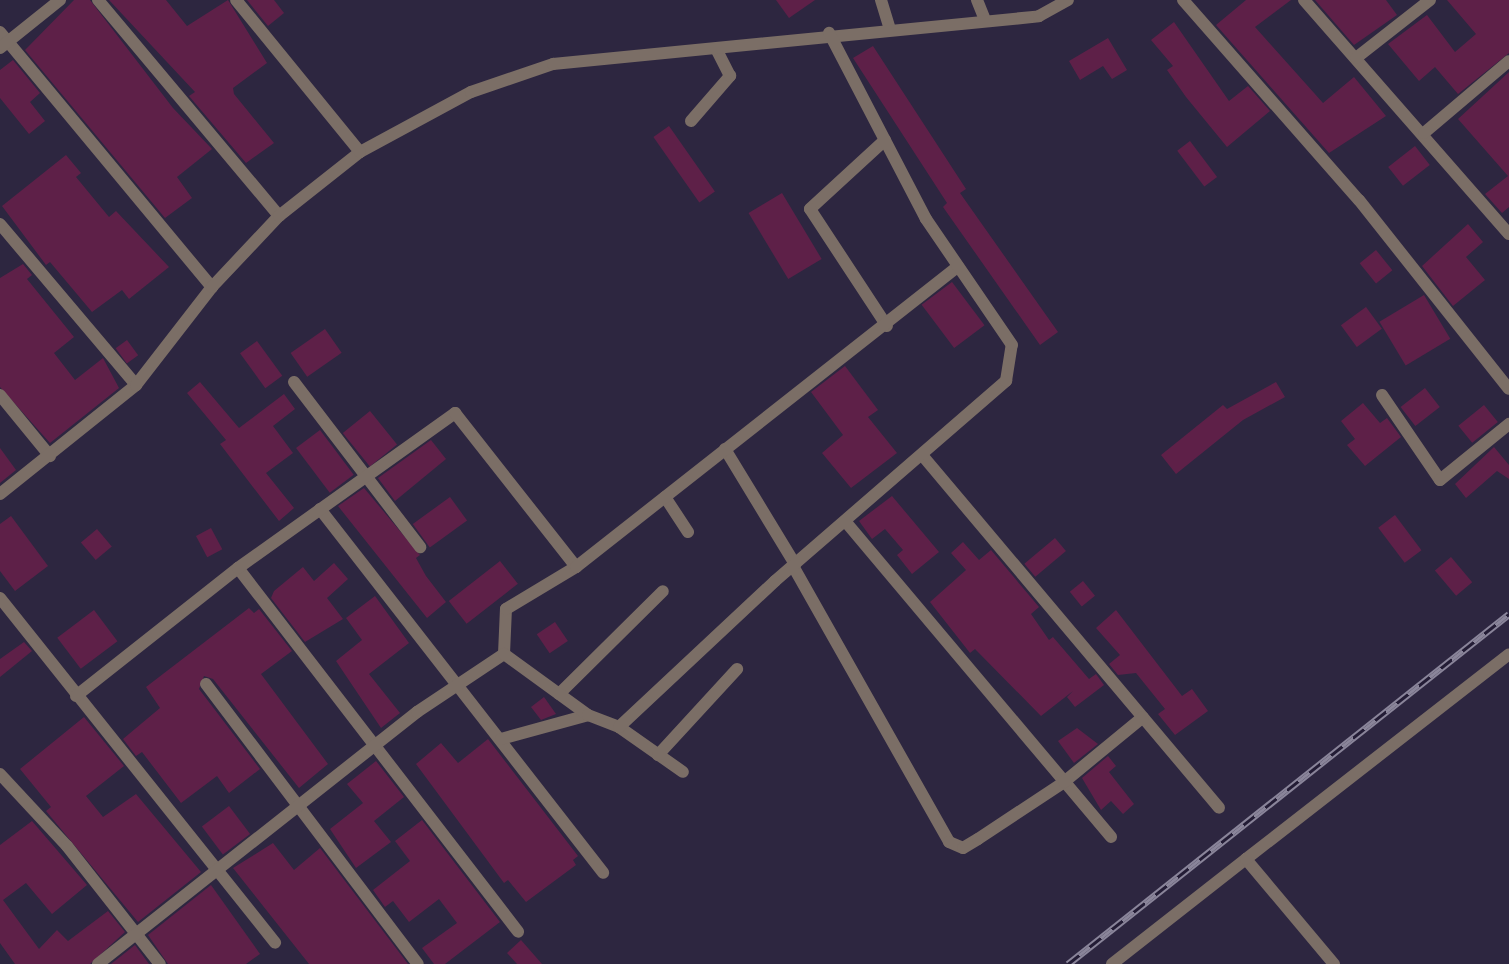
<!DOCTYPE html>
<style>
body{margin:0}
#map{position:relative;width:1509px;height:964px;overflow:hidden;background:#2d2640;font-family:"Roboto Serif",serif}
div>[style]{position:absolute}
.building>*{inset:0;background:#5e2048;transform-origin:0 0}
.street>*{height:12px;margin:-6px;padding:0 6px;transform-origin:6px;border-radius:6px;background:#7b6e66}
.rail>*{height:7px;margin-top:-3.5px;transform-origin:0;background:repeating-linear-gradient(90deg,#231c35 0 14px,#8a859a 0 28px);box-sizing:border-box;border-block:2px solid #8a859a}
span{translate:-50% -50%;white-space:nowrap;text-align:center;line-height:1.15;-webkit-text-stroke:6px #231c35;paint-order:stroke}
</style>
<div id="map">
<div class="building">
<i style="clip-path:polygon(74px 0,90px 0,173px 108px,212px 149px,177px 177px,192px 198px,165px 218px,25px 50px)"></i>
<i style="clip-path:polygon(109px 0,166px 0,187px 26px,228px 0,267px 63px,233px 88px,234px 94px,274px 143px,246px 163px,189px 96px,195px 92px)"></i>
<i style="clip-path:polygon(247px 0,274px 0,284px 13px,268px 26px)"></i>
<i style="clip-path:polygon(776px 0,815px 0,789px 18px)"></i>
<i style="clip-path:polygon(1246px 0,1291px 0,1255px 27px,1323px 103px,1354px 77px,1386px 116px,1329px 153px,1216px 25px)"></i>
<i style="clip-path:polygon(1315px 0,1386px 0,1397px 15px,1354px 45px)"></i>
<i style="clip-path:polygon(1447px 0,1509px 0,1509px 53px,1458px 94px,1435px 67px,1419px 81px,1388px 44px,1427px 15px,1455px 52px,1476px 34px)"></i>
<i style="clip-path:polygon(1174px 22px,1229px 101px,1248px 86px,1270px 111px,1227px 147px,1186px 97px,1167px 70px,1173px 66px,1151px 40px)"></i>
<i style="clip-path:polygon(1108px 38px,1127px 70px,1112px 79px,1103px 66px,1080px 80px,1069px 61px)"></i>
<i style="clip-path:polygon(873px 46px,966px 189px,960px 193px,1058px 332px,1040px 345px,943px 207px,947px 203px,853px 58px)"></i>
<i style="clip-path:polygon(13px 60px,40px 93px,30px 102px,45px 121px,29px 134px,0 98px,0 70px)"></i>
<i style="clip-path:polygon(1509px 72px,1509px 207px,1502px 213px,1485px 194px,1508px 176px,1458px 119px)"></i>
<i style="left:669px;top:126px;width:80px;height:19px;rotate:55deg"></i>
<i style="left:1190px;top:141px;width:45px;height:16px;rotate:53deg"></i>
<i style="left:1415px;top:146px;width:24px;height:34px;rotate:52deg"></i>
<i style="clip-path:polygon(66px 155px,81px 173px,76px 177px,109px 217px,116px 211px,169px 267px,129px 299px,122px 290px,92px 312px,50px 262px,46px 265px,2px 206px)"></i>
<i style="left:782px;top:193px;width:77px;height:39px;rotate:59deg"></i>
<i style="clip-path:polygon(1468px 224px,1483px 242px,1466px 257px,1485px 280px,1453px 306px,1422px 266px)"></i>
<i style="left:1376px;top:250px;width:26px;height:21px;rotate:51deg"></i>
<i style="clip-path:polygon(23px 264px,32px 275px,27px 279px,74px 337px,54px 353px,75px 380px,103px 358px,119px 388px,50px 443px,0 387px,0 278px)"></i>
<i style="left:952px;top:282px;width:54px;height:38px;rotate:53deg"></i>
<i style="left:1424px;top:295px;width:51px;height:52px;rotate:59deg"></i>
<i style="left:1366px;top:307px;width:27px;height:31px;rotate:54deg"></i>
<i style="left:325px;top:329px;width:29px;height:42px;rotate:55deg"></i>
<i style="left:127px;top:340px;width:19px;height:14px;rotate:54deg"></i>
<i style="left:257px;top:341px;width:43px;height:21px;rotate:54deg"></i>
<i style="clip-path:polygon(845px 366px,878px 410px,868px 417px,897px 453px,851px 488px,822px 453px,843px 435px,811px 392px)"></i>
<i style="clip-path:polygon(200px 382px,239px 428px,284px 394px,295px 409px,273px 426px,293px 453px,266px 473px,294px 508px,279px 521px,220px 444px,226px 440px,187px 393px)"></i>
<i style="clip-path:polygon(1276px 382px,1285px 397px,1243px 420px,1176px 474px,1161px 455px,1223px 405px,1227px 409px)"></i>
<i style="left:1425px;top:388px;width:24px;height:31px;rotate:52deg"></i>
<i style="clip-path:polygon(1363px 403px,1380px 423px,1387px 418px,1401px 437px,1365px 466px,1347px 445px,1355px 439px,1341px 421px)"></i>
<i style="left:1484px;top:405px;width:22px;height:33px;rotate:51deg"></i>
<i style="left:370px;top:411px;width:43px;height:35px;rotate:51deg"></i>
<i style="left:320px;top:430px;width:56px;height:30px;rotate:53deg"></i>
<i style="clip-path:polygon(431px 440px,446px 459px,395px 501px,378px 478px)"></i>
<i style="clip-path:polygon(1494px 447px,1509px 465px,1509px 479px,1497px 471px,1466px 498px,1455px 484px)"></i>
<i style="clip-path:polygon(0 448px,16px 470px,0 483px)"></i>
<i style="clip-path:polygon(364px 488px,420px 555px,416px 558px,426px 576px,446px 602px,427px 618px,338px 506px)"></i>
<i style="clip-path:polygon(892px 496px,939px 552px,912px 574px,897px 555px,903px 550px,885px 529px,872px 539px,859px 521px)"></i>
<i style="left:450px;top:497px;width:29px;height:46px;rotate:54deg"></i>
<i style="left:1395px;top:515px;width:44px;height:21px;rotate:53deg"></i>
<i style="clip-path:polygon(11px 516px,48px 566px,15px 591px,0 571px,0 524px)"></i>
<i style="left:211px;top:528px;width:24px;height:17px;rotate:62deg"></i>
<i style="left:97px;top:529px;width:23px;height:21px;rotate:50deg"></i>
<i style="left:1055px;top:538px;width:17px;height:40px;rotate:50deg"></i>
<i style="clip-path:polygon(963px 542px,979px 560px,991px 550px,1039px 607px,1031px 614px,1049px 640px,1053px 637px,1089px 679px,1096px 674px,1104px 685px,1075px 707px,1067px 697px,1073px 691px,1041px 716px,975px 649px,970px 653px,930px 602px,966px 570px,951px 553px)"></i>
<i style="left:1451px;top:557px;width:33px;height:21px;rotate:50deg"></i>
<i style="left:500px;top:561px;width:29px;height:65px;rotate:52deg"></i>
<i style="clip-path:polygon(334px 563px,348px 579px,327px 598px,343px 619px,305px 642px,271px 598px,274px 591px,303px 567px,314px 581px)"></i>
<i style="left:1083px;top:581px;width:19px;height:17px;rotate:51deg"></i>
<i style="clip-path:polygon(375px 596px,409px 643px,369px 674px,400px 713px,381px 728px,336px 661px,362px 640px,346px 618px)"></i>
<i style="clip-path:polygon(249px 608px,254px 613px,259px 609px,292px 651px,261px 674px,328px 764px,299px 788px,213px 679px,204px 676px,199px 689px,260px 769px,229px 793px,217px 776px,181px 803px,142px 752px,136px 756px,123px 739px,160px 708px,146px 687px)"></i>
<i style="left:94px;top:610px;width:39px;height:46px;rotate:53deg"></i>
<i style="clip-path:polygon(1116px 610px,1182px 696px,1192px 689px,1208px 711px,1175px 735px,1158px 714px,1165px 709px,1136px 673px,1118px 675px,1109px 664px,1120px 655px,1096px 628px)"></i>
<i style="left:555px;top:622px;width:23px;height:22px;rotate:56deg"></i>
<i style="clip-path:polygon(24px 642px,32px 651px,0 677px,0 659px)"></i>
<i style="clip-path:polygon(544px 697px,556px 714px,541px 720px,531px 707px)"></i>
<i style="clip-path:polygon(84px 717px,124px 766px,86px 796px,103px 817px,136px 794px,201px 872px,138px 922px,46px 811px,51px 807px,20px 769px)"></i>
<i style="clip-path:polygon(1077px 728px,1098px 744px,1074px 763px,1058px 741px)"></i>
<i style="clip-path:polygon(488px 739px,578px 856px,573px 860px,576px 865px,526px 902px,508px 880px,504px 883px,416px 764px,441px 743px,458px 763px)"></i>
<i style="clip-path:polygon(1108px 756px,1116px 766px,1109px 772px,1134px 804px,1123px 814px,1111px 801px,1101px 810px,1082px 778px)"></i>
<i style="clip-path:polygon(376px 761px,404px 797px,374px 821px,391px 842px,356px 868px,330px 829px,363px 803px,347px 784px)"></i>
<i style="left:229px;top:806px;width:35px;height:34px;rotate:53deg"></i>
<i style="clip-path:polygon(422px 820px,500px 922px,445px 964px,434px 964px,422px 948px,457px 923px,439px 899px,409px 922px,393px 901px,385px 907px,373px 890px,410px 861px,395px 841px)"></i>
<i style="clip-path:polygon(32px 821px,87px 885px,52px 914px,26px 883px,3px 900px,39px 949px,57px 930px,68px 941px,108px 911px,125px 932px,90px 964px,15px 964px,0 943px,0 845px)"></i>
<i style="clip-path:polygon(273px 843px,294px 870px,320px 848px,408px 964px,309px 964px,233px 868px)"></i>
<i style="clip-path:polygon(211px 885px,260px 954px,246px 964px,168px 964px,148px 935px)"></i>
<i style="clip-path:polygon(521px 940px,542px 964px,517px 964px,507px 953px)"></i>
<i style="clip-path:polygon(135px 945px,149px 964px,111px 964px)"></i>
</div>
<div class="street">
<i style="left:98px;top:0;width:282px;rotate:50deg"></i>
<i style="left:881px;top:0;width:28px;rotate:73deg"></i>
<i style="left:977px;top:0;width:22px;rotate:68deg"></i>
<i style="left:1183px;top:0;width:266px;rotate:48.7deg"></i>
<i style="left:1359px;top:200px;width:241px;rotate:51.6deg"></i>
<i style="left:1304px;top:0;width:311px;rotate:48.8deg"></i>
<i style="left:0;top:32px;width:332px;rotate:50.3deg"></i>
<i style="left:0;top:48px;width:77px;rotate:-38.7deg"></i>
<i style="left:1356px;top:58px;width:94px;rotate:-38.1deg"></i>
<i style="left:691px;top:121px;width:60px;rotate:-49.1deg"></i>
<i style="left:730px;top:76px;width:30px;rotate:-117deg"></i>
<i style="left:1424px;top:133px;width:111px;rotate:-40.3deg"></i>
<i style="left:885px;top:140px;width:102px;rotate:137.4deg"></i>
<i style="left:810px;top:209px;width:140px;rotate:56.7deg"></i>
<i style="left:360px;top:152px;width:126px;rotate:-28.4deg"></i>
<i style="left:471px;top:92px;width:87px;rotate:-18.9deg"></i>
<i style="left:553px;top:64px;width:488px;rotate:-5.6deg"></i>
<i style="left:1039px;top:16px;width:33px;rotate:-29deg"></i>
<i style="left:0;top:224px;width:211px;rotate:49.8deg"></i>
<i style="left:294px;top:382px;width:208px;rotate:52.6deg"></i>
<i style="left:0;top:395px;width:79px;rotate:50.7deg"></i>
<i style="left:1382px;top:395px;width:103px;rotate:55.7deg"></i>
<i style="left:1440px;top:480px;width:89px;rotate:-39.1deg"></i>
<i style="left:725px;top:449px;width:135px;rotate:58.7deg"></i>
<i style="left:922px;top:455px;width:461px;rotate:49.9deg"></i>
<i style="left:0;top:494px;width:174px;rotate:-38.7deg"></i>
<i style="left:136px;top:385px;width:124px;rotate:-52.2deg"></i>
<i style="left:212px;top:287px;width:98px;rotate:-46.7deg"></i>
<i style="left:279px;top:216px;width:103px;rotate:-38.3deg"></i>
<i style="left:360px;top:152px;width:196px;rotate:-129.2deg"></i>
<i style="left:665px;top:497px;width:42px;rotate:56.7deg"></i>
<i style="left:320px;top:509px;width:461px;rotate:52.1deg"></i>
<i style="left:845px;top:521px;width:413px;rotate:49.9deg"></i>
<i style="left:793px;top:566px;width:317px;rotate:60.5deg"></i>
<i style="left:949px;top:842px;width:15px;rotate:23deg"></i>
<i style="left:963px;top:848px;width:17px;rotate:-31deg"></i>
<i style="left:978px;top:839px;width:103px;rotate:-33.5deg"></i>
<i style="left:1064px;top:782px;width:102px;rotate:-39.4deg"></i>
<i style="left:238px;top:568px;width:459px;rotate:52.4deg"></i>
<i style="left:0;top:598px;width:441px;rotate:51.4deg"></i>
<i style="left:504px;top:654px;width:45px;rotate:-87.5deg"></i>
<i style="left:506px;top:609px;width:82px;rotate:-31deg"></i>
<i style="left:206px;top:684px;width:351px;rotate:52.9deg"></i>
<i style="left:559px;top:694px;width:146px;rotate:-44.7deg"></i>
<i style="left:76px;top:696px;width:206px;rotate:-38.3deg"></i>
<i style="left:238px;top:568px;width:267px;rotate:-35.5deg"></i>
<i style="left:455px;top:413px;width:196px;rotate:51.8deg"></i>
<i style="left:576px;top:567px;width:486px;rotate:-38.2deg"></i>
<i style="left:619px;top:727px;width:78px;rotate:35.1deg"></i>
<i style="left:501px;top:739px;width:90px;rotate:-15.4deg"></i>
<i style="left:658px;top:755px;width:117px;rotate:-47.4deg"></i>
<i style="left:0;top:774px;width:98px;rotate:47.1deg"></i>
<i style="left:67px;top:846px;width:150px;rotate:51.8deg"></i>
<i style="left:98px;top:964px;width:407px;rotate:-38.3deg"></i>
<i style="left:417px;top:712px;width:105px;rotate:-33.7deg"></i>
<i style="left:504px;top:654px;width:104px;rotate:36deg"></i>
<i style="left:588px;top:715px;width:33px;rotate:21deg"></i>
<i style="left:619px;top:727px;width:214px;rotate:-43.1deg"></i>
<i style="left:775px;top:581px;width:306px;rotate:-40.9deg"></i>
<i style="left:1006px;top:381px;width:36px;rotate:-81deg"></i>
<i style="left:1012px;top:345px;width:153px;rotate:-124.3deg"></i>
<i style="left:926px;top:219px;width:210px;rotate:-117.5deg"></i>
<i style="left:1112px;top:964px;width:170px;rotate:-38.1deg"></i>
<i style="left:1334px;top:964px;width:137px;rotate:-130deg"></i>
<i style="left:1246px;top:859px;width:333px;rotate:-37.9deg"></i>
</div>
<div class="rail">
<i style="left:1068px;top:964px;width:563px;rotate:-38.44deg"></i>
</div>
</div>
